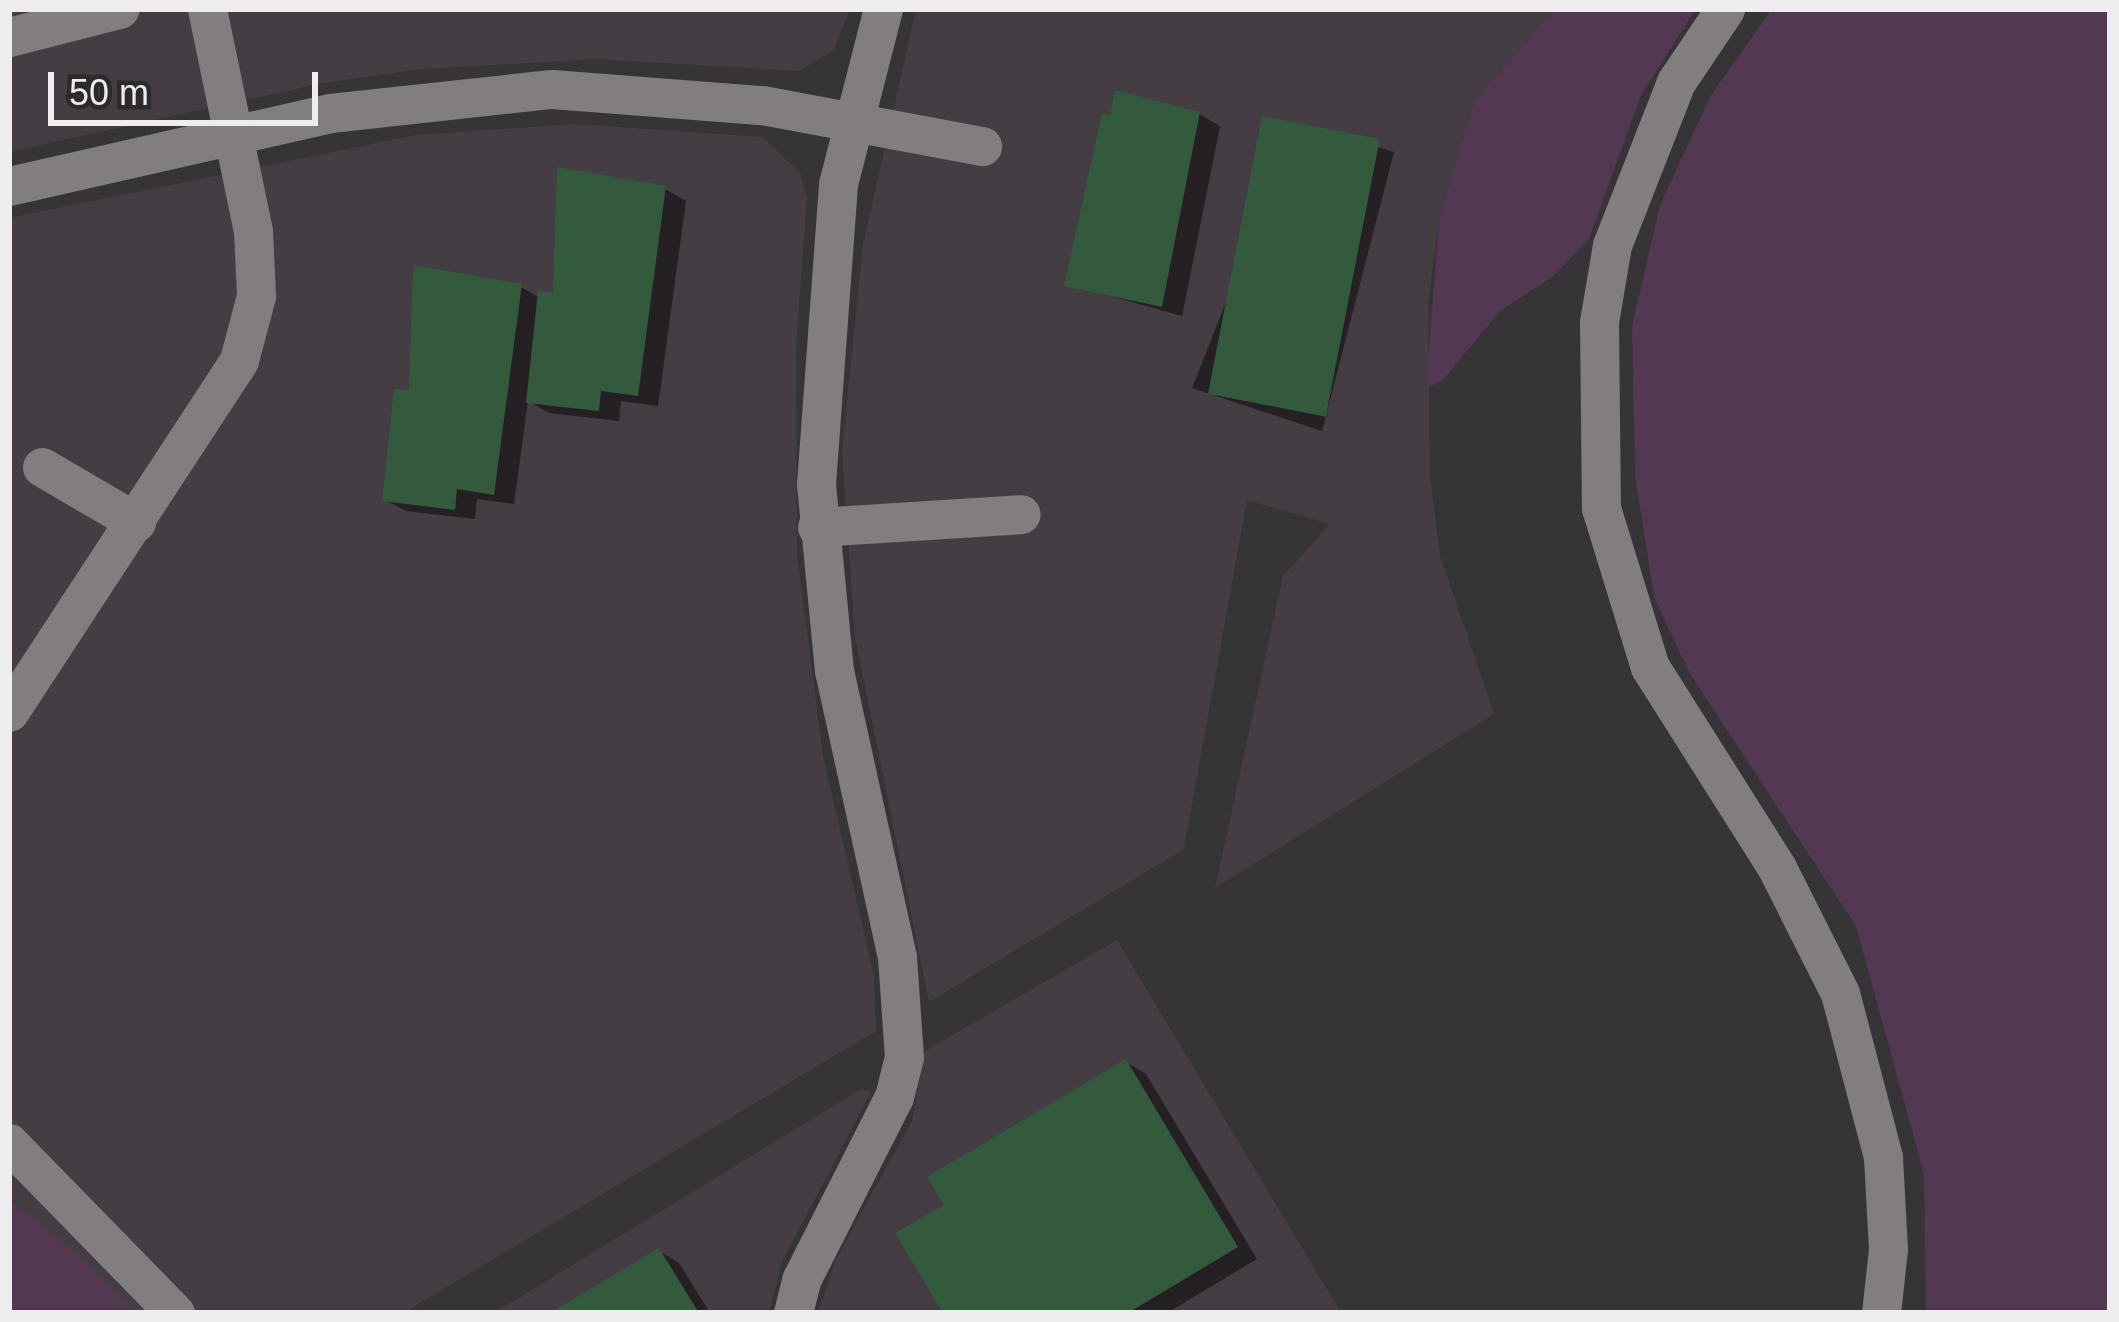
<!DOCTYPE html>
<style>
body{margin:0}
#map{position:relative;width:2119px;height:1322px;overflow:hidden;background:#373437;font-family:Helvetica,sans-serif}
div>[style]{position:absolute}
.built>*{inset:0;background:#443d43}
.green>*{inset:0;background:#533851}
.shadow>*{inset:0;background:#0007}
.building>*{inset:0;background:#335a3c;transform-origin:0 0}
.minor>*{height:39px;margin:-19.5px;padding:0 19.5px;transform-origin:19.5px;border-radius:19.5px;background:#817d80}
span{translate:-50% -50%;white-space:nowrap;text-align:center;line-height:1.15;-webkit-text-stroke:10px #2d2a2d;paint-order:stroke}
.frame{position:absolute;inset:0;border:12px solid #eeecee;pointer-events:none}
.scale{position:absolute;left:48px;top:72px;width:270px;height:54px;box-sizing:border-box;border:6px solid #eeecee;border-top:0;padding-left:15px;font-size:36px;line-height:42px;white-space:nowrap;color:#eeecee;-webkit-text-stroke:9px #2d2a2d;paint-order:stroke}
</style>
<div id="map">
<div class="built">
<i style="clip-path:polygon(9px 9px,850px 9px,834px 50px,799px 71px,598px 59px,423px 69px,323px 83px,9px 152px)"></i>
<i style="clip-path:polygon(916px 9px,1554px 9px,1474px 102px,1439px 219px,1428px 305px,1430px 475px,1440px 555px,1494px 714px,1215px 888px,1283px 576px,1330px 524px,1247px 500px,1184px 849px,929px 1002px,855px 637px,842px 451px,863px 245px)"></i>
<i style="clip-path:polygon(575px 124px,762px 137px,800px 172px,807px 197px,796px 347px,797px 553px,823px 756px,874px 976px,876px 1031px,403px 1313px,136px 1313px,9px 1201px,9px 218px,416px 135px)"></i>
<i style="clip-path:polygon(1117px 940px,1341px 1313px,818px 1313px,836px 1259px,912px 1121px,925px 1051px)"></i>
<i style="clip-path:polygon(861px 1089px,871px 1092px,782px 1262px,769px 1313px,494px 1313px)"></i>
</div>
<div class="green">
<i style="clip-path:polygon(1554px 9px,1696px 9px,1641px 95px,1589px 239px,1552px 277px,1499px 312px,1444px 379px,1426px 389px,1439px 219px,1474px 102px)"></i>
<i style="clip-path:polygon(1772px 9px,2110px 9px,2110px 1313px,1926px 1313px,1924px 1174px,1856px 926px,1690px 674px,1654px 597px,1635px 475px,1632px 326px,1660px 205px,1711px 95px)"></i>
<i style="clip-path:polygon(9px 1201px,59px 1238px,136px 1313px,9px 1313px)"></i>
</div>
<div class="shadow">
<i style="clip-path:polygon(1199px 114px,1220px 126px,1182px 316px,1068px 284px)"></i>
<i style="clip-path:polygon(1297px 123px,1394px 152px,1322px 431px,1192px 388px)"></i>
<i style="clip-path:polygon(665px 189px,686px 201px,658px 406px,621px 401px,619px 421px,549px 413px,528px 401px,514px 504px,477px 499px,475px 519px,406px 511px,385px 500px,412px 394px,521px 287px,540px 298px,556px 295px)"></i>
<i style="clip-path:polygon(1126px 1062px,1146px 1074px,1257px 1259px,1167px 1313px,946px 1313px,948px 1206px)"></i>
<i style="clip-path:polygon(659px 1251px,679px 1263px,710px 1313px,556px 1313px)"></i>
</div>
<div class="building">
<i style="clip-path:polygon(1115px 90px,1200px 112px,1162px 307px,1064px 286px,1102px 113px,1110px 115px)"></i>
<i style="left:1262px;top:116px;width:120px;height:283px;rotate:11deg"></i>
<i style="clip-path:polygon(557px 167px,666px 186px,638px 396px,601px 391px,599px 411px,526px 403px,538px 291px,553px 292px)"></i>
<i style="clip-path:polygon(413px 265px,522px 284px,494px 495px,457px 489px,455px 510px,382px 501px,394px 389px,409px 390px)"></i>
<i style="clip-path:polygon(1126px 1059px,1238px 1247px,1128px 1313px,943px 1313px,895px 1233px,944px 1205px,927px 1177px)"></i>
<i style="clip-path:polygon(659px 1248px,699px 1313px,550px 1313px)"></i>
</div>
<div class="minor">
<i style="left:1725px;top:9px;width:88px;rotate:123.9deg"></i>
<i style="left:1676px;top:82px;width:175px;rotate:111.4deg"></i>
<i style="left:1612px;top:245px;width:78px;rotate:99.6deg"></i>
<i style="left:1599px;top:322px;width:186px;rotate:89.4deg"></i>
<i style="left:1601px;top:508px;width:166px;rotate:72.9deg"></i>
<i style="left:1650px;top:667px;width:238px;rotate:57.7deg"></i>
<i style="left:1777px;top:868px;width:140px;rotate:63.3deg"></i>
<i style="left:1840px;top:993px;width:170px;rotate:75.3deg"></i>
<i style="left:1883px;top:1157px;width:92px;rotate:86.9deg"></i>
<i style="left:1888px;top:1249px;width:64px;rotate:96.2deg"></i>
<i style="left:9px;top:37px;width:114px;rotate:-14.3deg"></i>
<i style="left:9px;top:186px;width:329px;rotate:-12.8deg"></i>
<i style="left:330px;top:113px;width:223px;rotate:-6.2deg"></i>
<i style="left:552px;top:89px;width:211px;rotate:4.4deg"></i>
<i style="left:762px;top:105px;width:224px;rotate:10.6deg"></i>
<i style="left:42px;top:467px;width:109px;rotate:30.3deg"></i>
<i style="left:817px;top:527px;width:204px;rotate:-3.6deg"></i>
<i style="left:9px;top:712px;width:420px;rotate:-56.8deg"></i>
<i style="left:239px;top:360px;width:66px;rotate:-75.1deg"></i>
<i style="left:256px;top:296px;width:65px;rotate:-92.6deg"></i>
<i style="left:253px;top:231px;width:227px;rotate:-101.7deg"></i>
<i style="left:9px;top:1143px;width:238px;rotate:45.7deg"></i>
<i style="left:793px;top:1313px;width:34px;rotate:-76deg"></i>
<i style="left:801px;top:1280px;width:205px;rotate:-63.1deg"></i>
<i style="left:894px;top:1097px;width:41px;rotate:-76deg"></i>
<i style="left:904px;top:1057px;width:100px;rotate:-94deg"></i>
<i style="left:897px;top:957px;width:293px;rotate:-102.4deg"></i>
<i style="left:834px;top:671px;width:188px;rotate:-95.5deg"></i>
<i style="left:816px;top:484px;width:301px;rotate:-85.8deg"></i>
<i style="left:838px;top:184px;width:181px;rotate:-75.6deg"></i>
</div>
<div class="frame"></div>
<div class="scale">50 m</div>
</div>
